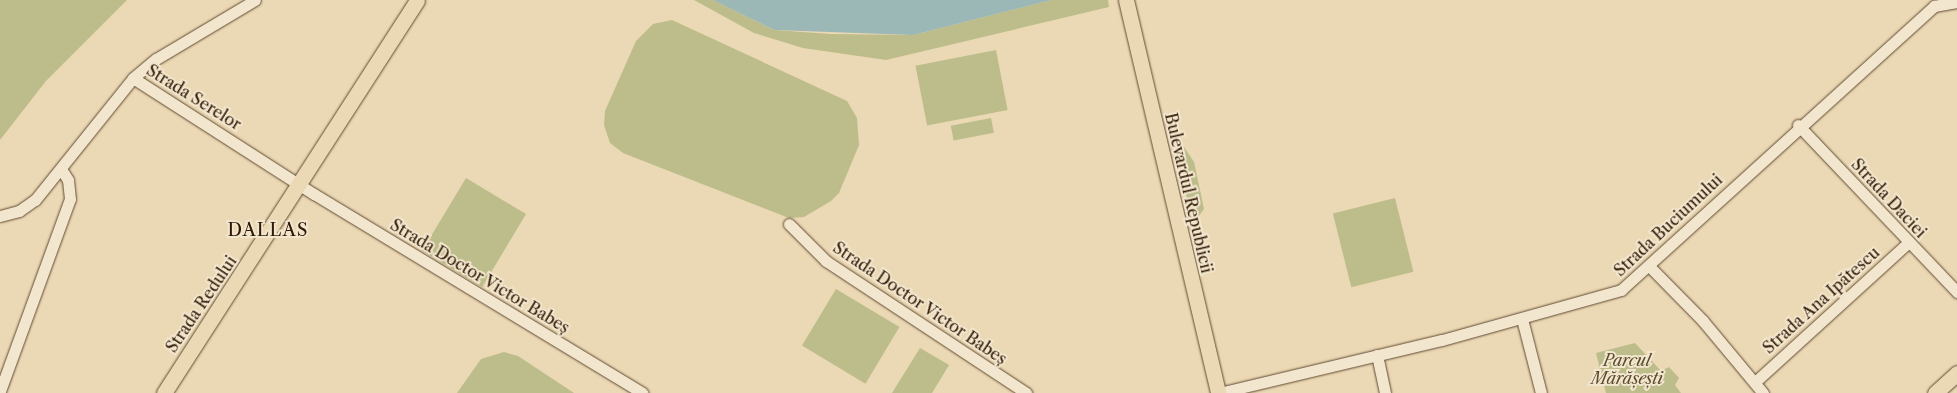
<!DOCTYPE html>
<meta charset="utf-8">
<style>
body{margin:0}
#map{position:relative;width:1957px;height:393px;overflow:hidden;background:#ebd8b4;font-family:"Libre Caslon Text",serif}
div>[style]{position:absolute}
.green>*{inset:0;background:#bcbd8a;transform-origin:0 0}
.water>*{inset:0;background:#9bb8b6}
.roads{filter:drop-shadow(0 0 1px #604a32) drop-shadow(0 0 1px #604a32)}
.minor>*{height:11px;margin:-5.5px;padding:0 5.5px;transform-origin:5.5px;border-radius:5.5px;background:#f2e6ce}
.major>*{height:15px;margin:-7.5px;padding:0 7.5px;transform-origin:7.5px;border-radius:7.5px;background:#ebd8b4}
span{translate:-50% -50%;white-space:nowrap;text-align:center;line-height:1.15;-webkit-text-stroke:4px #f2e6ce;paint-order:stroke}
.street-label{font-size:16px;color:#311a06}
.park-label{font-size:16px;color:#5b4b2e;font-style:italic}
.neighbourhood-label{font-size:18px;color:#311a06;letter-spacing:1px}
</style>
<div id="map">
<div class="green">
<i style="clip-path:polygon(0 0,127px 0,46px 81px,0 140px)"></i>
<i style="clip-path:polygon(694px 0,713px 0,774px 30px,831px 34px,913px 35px,1052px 0,1108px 0,1109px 7px,886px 60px,803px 48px,754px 33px)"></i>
<i style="clip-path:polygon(672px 20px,847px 101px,857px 118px,859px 145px,839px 193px,831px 201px,804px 217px,789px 218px,623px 153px,610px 143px,604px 125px,605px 111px,636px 41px,653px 24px)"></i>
<i style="left:996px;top:50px;width:61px;height:82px;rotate:79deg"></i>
<i style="left:991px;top:118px;width:15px;height:41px;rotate:79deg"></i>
<i style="clip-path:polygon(1184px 147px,1194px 162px,1204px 209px,1193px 224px,1175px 148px)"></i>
<i style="left:466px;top:178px;width:70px;height:85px;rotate:31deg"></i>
<i style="left:1395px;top:198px;width:76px;height:64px;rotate:76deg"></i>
<i style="left:836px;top:289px;width:74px;height:66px;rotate:31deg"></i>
<i style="clip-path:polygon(1635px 343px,1661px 371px,1669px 367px,1679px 378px,1675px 385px,1681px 393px,1606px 393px,1596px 353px)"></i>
<i style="clip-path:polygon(920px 348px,949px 365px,932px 393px,892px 393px)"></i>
<i style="clip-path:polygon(504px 352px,518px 356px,574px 393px,457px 393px,481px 359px)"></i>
</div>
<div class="water">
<i style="clip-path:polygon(713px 0,1052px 0,913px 35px,774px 30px)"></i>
</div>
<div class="roads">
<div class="minor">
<i style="left:133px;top:78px;width:30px;rotate:-40deg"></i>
<i style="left:156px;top:59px;width:115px;rotate:-30.8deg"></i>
<i style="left:1798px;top:125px;width:231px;rotate:46.4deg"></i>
<i style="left:0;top:216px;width:20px;rotate:-15deg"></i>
<i style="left:19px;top:211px;width:19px;rotate:-35deg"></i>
<i style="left:35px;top:200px;width:156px;rotate:-51.2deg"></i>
<i style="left:133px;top:78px;width:215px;rotate:32.7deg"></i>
<i style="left:314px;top:194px;width:384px;rotate:31.2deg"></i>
<i style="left:789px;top:224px;width:52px;rotate:45deg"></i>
<i style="left:826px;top:261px;width:240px;rotate:33.4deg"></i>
<i style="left:1650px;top:267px;width:76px;rotate:45.5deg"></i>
<i style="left:1703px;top:321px;width:94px;rotate:50.2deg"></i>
<i style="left:1522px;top:319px;width:76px;rotate:75.6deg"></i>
<i style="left:1377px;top:355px;width:39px;rotate:78deg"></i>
<i style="left:1755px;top:382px;width:208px;rotate:-42.3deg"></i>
<i style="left:0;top:391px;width:204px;rotate:-70deg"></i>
<i style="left:70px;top:199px;width:19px;rotate:-96deg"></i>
<i style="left:68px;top:180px;width:13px;rotate:-122deg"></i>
<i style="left:1219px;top:393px;width:229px;rotate:-13.4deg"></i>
<i style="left:1442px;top:340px;width:186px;rotate:-15.6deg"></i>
<i style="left:1621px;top:290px;width:423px;rotate:-42.2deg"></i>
<i style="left:1934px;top:6px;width:23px;rotate:-10deg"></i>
</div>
<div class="major">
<i style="left:1126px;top:0;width:404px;rotate:76.8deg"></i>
<i style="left:164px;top:393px;width:467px;rotate:-57.2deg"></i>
<i style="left:1935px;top:393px;width:30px;rotate:-42deg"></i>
</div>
</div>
<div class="street-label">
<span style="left:194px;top:97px;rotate:32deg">Strada Serelor</span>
<span style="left:1189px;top:193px;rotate:77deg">Bulevardul Republicii</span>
<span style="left:1889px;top:198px;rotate:47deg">Strada Daciei</span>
<span style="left:1668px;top:225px;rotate:-43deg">Strada Buciumului</span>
<span style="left:480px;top:276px;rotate:31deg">Strada Doctor Victor Babeș</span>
<span style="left:1821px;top:300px;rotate:-42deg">Strada Ana Ipătescu</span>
<span style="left:920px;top:303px;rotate:34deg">Strada Doctor Victor Babeș</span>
<span style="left:201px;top:304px;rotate:-56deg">Strada Redului</span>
</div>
<div class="park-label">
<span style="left:1627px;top:369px">Parcul<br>Mărășești</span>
</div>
<div class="neighbourhood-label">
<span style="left:268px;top:230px">DALLAS</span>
</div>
</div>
